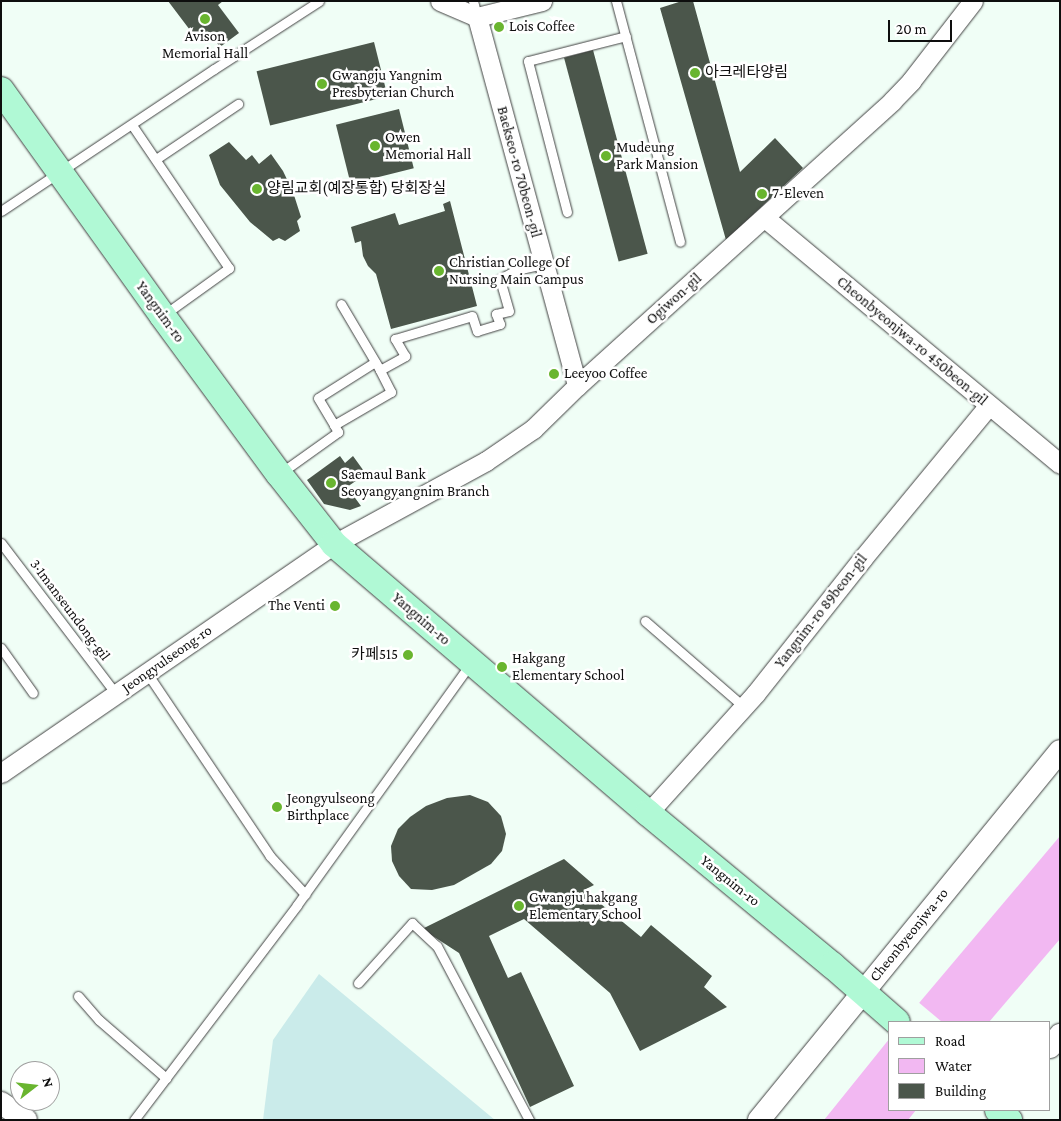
<!DOCTYPE html>
<meta charset="utf-8">
<style>
body{margin:0}
#map{position:relative;width:1061px;height:1121px;overflow:hidden;background:#f0fef6;font-family:"Crimson Pro","Noto Sans KR",serif}
div>[style]{position:absolute}
.pitch>*{inset:0;background:#caebea}
.water>*{inset:0;background:#f2b8f2}
.pier>*{inset:0;background:#f0fef6}
.building>*{inset:0;background:#4b564b;transform-origin:0 0}
.roads{filter:drop-shadow(0 0 1px #414141) drop-shadow(0 0 1px #414141)}
.service>*{height:9px;margin:-4.5px;padding:0 4.5px;transform-origin:4.5px;border-radius:4.5px;background:#fff}
.minor>*{height:19px;margin:-9.5px;padding:0 9.5px;transform-origin:9.5px;border-radius:9.5px;background:#fff}
.tertiary>*{height:22px;margin:-11px;padding:0 11px;transform-origin:11px;border-radius:11px;background:#fff}
.secondary>*{height:26px;margin:-13px;padding:0 13px;transform-origin:13px;border-radius:13px;background:#b0f9d5}
.dots>*{width:14px;height:14px;translate:-50% -50%;box-sizing:border-box;border:2px solid #fff;border-radius:50%}
span{translate:-50% -50%;white-space:nowrap;text-align:center;line-height:1.15;-webkit-text-stroke:5px #fff;paint-order:stroke}
.poi-label{font-size:15px;color:#0e0e0e}
.left{translate:0 -50%;text-align:left}
.right{translate:-100% -50%;text-align:right}
.street-label{font-size:15px;color:#0e0e0e}
.frame{position:absolute;inset:0;border:2px solid #0e0e0e;pointer-events:none}
.legend{position:absolute;left:888px;top:1021px;width:162px;height:90px;box-sizing:border-box;background:#fff;border:1px solid #9f9f9f;margin:0;padding:6px 9px;list-style:none;font-size:15px;color:#0e0e0e}
.legend li{display:flex;align-items:center;gap:10px;height:25px}
.legend b{width:25px;border:1px solid #9f9f9f}
.north{position:absolute;left:10px;top:1061px;width:50px;height:50px;box-sizing:border-box;background:#fff;border:1px solid #9f9f9f;border-radius:50%;rotate:74deg;font-size:14px;font-weight:700;line-height:20px;text-align:center;color:#0e0e0e}
.north::after{content:'';display:block;margin:auto;width:18px;height:22px;background:#69b52f;clip-path:polygon(50% 0,100% 100%,50% 72%,0 100%)}
.scale{position:absolute;left:888px;top:20px;width:64px;height:22px;box-sizing:border-box;border:2px solid #0e0e0e;border-top:0;padding-left:6px;font-size:15px;line-height:18px;white-space:nowrap;color:#0e0e0e;-webkit-text-stroke:4px #fff;paint-order:stroke}
</style>
<div id="map">
<div class="pitch">
<i style="clip-path:polygon(319px 974px,495px 1120px,263px 1120px,273px 1040px)"></i>
</div>
<div class="water">
<i style="clip-path:polygon(1060px 836px,1060px 939px,989px 1022px,903px 1022px)"></i>
<i style="clip-path:polygon(890px 1038px,890px 1110px,916px 1110px,908px 1120px,824px 1120px)"></i>
</div>
<div class="pier">
<i style="clip-path:polygon(917px 1001px,942px 1022px,900px 1022px)"></i>
</div>
<div class="building">
<i style="clip-path:polygon(168px 1px,223px 1px,218px 5px,239px 33px,220px 47px,210px 34px,199px 42px)"></i>
<i style="clip-path:polygon(682px 1px,693px 1px,740px 172px,775px 138px,803px 168px,726px 240px,660px 8px)"></i>
<i style="left:374px;top:42px;width:56px;height:121px;rotate:76deg"></i>
<i style="left:593px;top:50px;width:211px;height:30px;rotate:75deg"></i>
<i style="left:399px;top:109px;width:61px;height:65px;rotate:76deg"></i>
<i style="clip-path:polygon(229px 142px,246px 160px,252px 155px,259px 164px,271px 154px,283px 171px,293px 192px,301px 217px,297px 221px,300px 231px,285px 241px,279px 238px,273px 241px,250px 222px,220px 185px,209px 155px)"></i>
<i style="clip-path:polygon(450px 201px,477px 306px,391px 329px,376px 274px,368px 266px,363px 256px,361px 241px,355px 243px,351px 227px,395px 213px,399px 225px,445px 211px,443px 204px)"></i>
<i style="clip-path:polygon(340px 456px,345px 463px,353px 456px,366px 474px,347px 487px,361px 506px,350px 510px,324px 504px,307px 480px)"></i>
<i style="clip-path:polygon(470px 795px,488px 802px,501px 816px,506px 834px,502px 851px,491px 864px,454px 885px,432px 890px,411px 889px,399px 876px,392px 861px,391px 846px,398px 829px,410px 817px,426px 806px,447px 798px)"></i>
<i style="clip-path:polygon(564px 859px,594px 885px,584px 890px,641px 937px,651px 925px,712px 976px,704px 987px,727px 1007px,640px 1051px,610px 993px,524px 919px,489px 936px,508px 978px,521px 972px,574px 1086px,530px 1107px,459px 953px,422px 929px)"></i>
</div>
<div class="roads">
<div class="service">
<i style="left:473px;top:1px;width:16px;rotate:75deg"></i>
<i style="left:616px;top:1px;width:249px;rotate:75.1deg"></i>
<i style="left:132px;top:125px;width:173px;rotate:55.9deg"></i>
<i style="left:229px;top:268px;width:79px;rotate:144.3deg"></i>
<i style="left:156px;top:159px;width:99px;rotate:-33.9deg"></i>
<i style="left:1px;top:211px;width:256px;rotate:-33.7deg"></i>
<i style="left:214px;top:69px;width:125px;rotate:-32.9deg"></i>
<i style="left:567px;top:212px;width:156px;rotate:-104.5deg"></i>
<i style="left:528px;top:61px;width:101px;rotate:-14.3deg"></i>
<i style="left:341px;top:304px;width:77px;rotate:59.4deg"></i>
<i style="left:380px;top:370px;width:29px;rotate:-29deg"></i>
<i style="left:405px;top:356px;width:20px;rotate:-120deg"></i>
<i style="left:395px;top:339px;width:80px;rotate:-16.6deg"></i>
<i style="left:472px;top:316px;width:16px;rotate:72deg"></i>
<i style="left:477px;top:331px;width:24px;rotate:-17deg"></i>
<i style="left:500px;top:324px;width:11px;rotate:-112deg"></i>
<i style="left:496px;top:314px;width:13px;rotate:-13deg"></i>
<i style="left:509px;top:311px;width:33px;rotate:-106deg"></i>
<i style="left:500px;top:279px;width:18px;rotate:-29deg"></i>
<i style="left:516px;top:270px;width:29px;rotate:-12deg"></i>
<i style="left:375px;top:362px;width:67px;rotate:147.7deg"></i>
<i style="left:318px;top:398px;width:31px;rotate:59deg"></i>
<i style="left:334px;top:425px;width:66px;rotate:-30.1deg"></i>
<i style="left:391px;top:392px;width:25px;rotate:-117deg"></i>
<i style="left:282px;top:472px;width:69px;rotate:-35.5deg"></i>
<i style="left:338px;top:432px;width:8px;rotate:-120deg"></i>
<i style="left:1px;top:543px;width:190px;rotate:52.7deg"></i>
<i style="left:645px;top:621px;width:131px;rotate:41deg"></i>
<i style="left:1px;top:648px;width:55px;rotate:54.6deg"></i>
<i style="left:147px;top:673px;width:220px;rotate:56.1deg"></i>
<i style="left:270px;top:856px;width:52px;rotate:47.4deg"></i>
<i style="left:358px;top:983px;width:81px;rotate:-48deg"></i>
<i style="left:412px;top:923px;width:34px;rotate:43deg"></i>
<i style="left:437px;top:946px;width:197px;rotate:62.1deg"></i>
<i style="left:78px;top:996px;width:32px;rotate:49deg"></i>
<i style="left:99px;top:1020px;width:89px;rotate:40.9deg"></i>
<i style="left:134px;top:1120px;width:270px;rotate:-52.8deg"></i>
<i style="left:297px;top:905px;width:298px;rotate:-54.3deg"></i>
</div>
<div class="minor">
<i style="left:440px;top:1px;width:40px;rotate:23.4deg"></i>
<i style="left:477px;top:17px;width:67px;rotate:-13.8deg"></i>
<i style="left:477px;top:17px;width:382px;rotate:74.8deg"></i>
<i style="left:765px;top:218px;width:384px;rotate:39.8deg"></i>
<i style="left:1px;top:773px;width:404px;rotate:-34.5deg"></i>
<i style="left:334px;top:544px;width:173px;rotate:-28.6deg"></i>
<i style="left:486px;top:461px;width:57px;rotate:-34.2deg"></i>
<i style="left:533px;top:429px;width:62px;rotate:-44.3deg"></i>
<i style="left:577px;top:386px;width:425px;rotate:-42.1deg"></i>
<i style="left:892px;top:101px;width:28px;rotate:-46deg"></i>
<i style="left:911px;top:81px;width:101px;rotate:-52.2deg"></i>
<i style="left:648px;top:813px;width:161px;rotate:-48deg"></i>
<i style="left:756px;top:693px;width:172px;rotate:-51.6deg"></i>
<i style="left:863px;top:558px;width:198px;rotate:-50.5deg"></i>
</div>
<div class="tertiary">
<i style="left:1050px;top:1047px;width:16px;rotate:-50deg"></i>
<i style="left:1px;top:1103px;width:30px;rotate:34deg"></i>
<i style="left:759px;top:1120px;width:476px;rotate:-50.8deg"></i>
</div>
<div class="secondary">
<i style="left:1px;top:90px;width:277px;rotate:54.4deg"></i>
<i style="left:162px;top:315px;width:197px;rotate:53.7deg"></i>
<i style="left:279px;top:474px;width:89px;rotate:51.8deg"></i>
<i style="left:334px;top:544px;width:413px;rotate:40.6deg"></i>
<i style="left:648px;top:813px;width:239px;rotate:39.6deg"></i>
<i style="left:832px;top:965px;width:86px;rotate:41.2deg"></i>
<i style="left:998px;top:1110px;width:15px;rotate:42deg"></i>
</div>
</div>
<div class="dots">
<i style="left:205px;top:19px;background:#69b52f"></i>
<i style="left:499px;top:27px;background:#69b52f"></i>
<i style="left:695px;top:73px;background:#69b52f"></i>
<i style="left:322px;top:84px;background:#69b52f"></i>
<i style="left:375px;top:146px;background:#69b52f"></i>
<i style="left:606px;top:156px;background:#69b52f"></i>
<i style="left:257px;top:189px;background:#69b52f"></i>
<i style="left:762px;top:194px;background:#69b52f"></i>
<i style="left:439px;top:271px;background:#69b52f"></i>
<i style="left:554px;top:374px;background:#69b52f"></i>
<i style="left:331px;top:483px;background:#69b52f"></i>
<i style="left:335px;top:606px;background:#69b52f"></i>
<i style="left:408px;top:655px;background:#69b52f"></i>
<i style="left:502px;top:667px;background:#69b52f"></i>
<i style="left:277px;top:807px;background:#69b52f"></i>
<i style="left:519px;top:906px;background:#69b52f"></i>
</div>
<div class="poi-label">
<span class="left" style="left:509px;top:27px">Lois Coffee</span>
<span style="left:205px;top:45px">Avison<br>Memorial Hall</span>
<span class="left" style="left:705px;top:73px">아크레타양림</span>
<span class="left" style="left:332px;top:84px">Gwangju Yangnim<br>Presbyterian Church</span>
<span class="left" style="left:385px;top:146px">Owen<br>Memorial Hall</span>
<span class="left" style="left:616px;top:156px">Mudeung<br>Park Mansion</span>
<span class="left" style="left:267px;top:189px">양림교회(예장통합) 당회장실</span>
<span class="left" style="left:772px;top:194px">7-Eleven</span>
<span class="left" style="left:449px;top:271px">Christian College Of<br>Nursing Main Campus</span>
<span class="left" style="left:564px;top:374px">Leeyoo Coffee</span>
<span class="left" style="left:341px;top:483px">Saemaul Bank<br>Seoyangyangnim Branch</span>
<span class="right" style="left:325px;top:606px">The Venti</span>
<span class="right" style="left:398px;top:655px">카페515</span>
<span class="left" style="left:512px;top:667px">Hakgang<br>Elementary School</span>
<span class="left" style="left:287px;top:807px">Jeongyulseong<br>Birthplace</span>
<span class="left" style="left:529px;top:906px">Gwangju hakgang<br>Elementary School</span>
</div>
<div class="street-label">
<span style="left:519px;top:172px;rotate:75deg">Baekseo-ro 70beon-gil</span>
<span style="left:674px;top:299px;rotate:-42deg">Ogiwon-gil</span>
<span style="left:160px;top:312px;rotate:54deg">Yangnim-ro</span>
<span style="left:912px;top:341px;rotate:40deg">Cheonbyeonjwa-ro 450beon-gil</span>
<span style="left:70px;top:610px;rotate:53deg">3·1manseundong-gil</span>
<span style="left:821px;top:611px;rotate:-52deg">Yangnim-ro 89beon-gil</span>
<span style="left:421px;top:619px;rotate:41deg">Yangnim-ro</span>
<span style="left:167px;top:659px;rotate:-35deg">Jeongyulseong-ro</span>
<span style="left:730px;top:881px;rotate:39deg">Yangnim-ro</span>
<span style="left:909px;top:935px;rotate:-51deg">Cheonbyeonjwa-ro</span>
</div>
<div class="frame"></div>
<ul class="legend">
<li><b style="height:6px;background:#b0f9d5"></b>Road</li>
<li><b style="height:14px;background:#f2b8f2"></b>Water</li>
<li><b style="height:14px;background:#4b564b"></b>Building</li>
</ul>
<div class="north">N</div>
<div class="scale">20 m</div>
</div>
